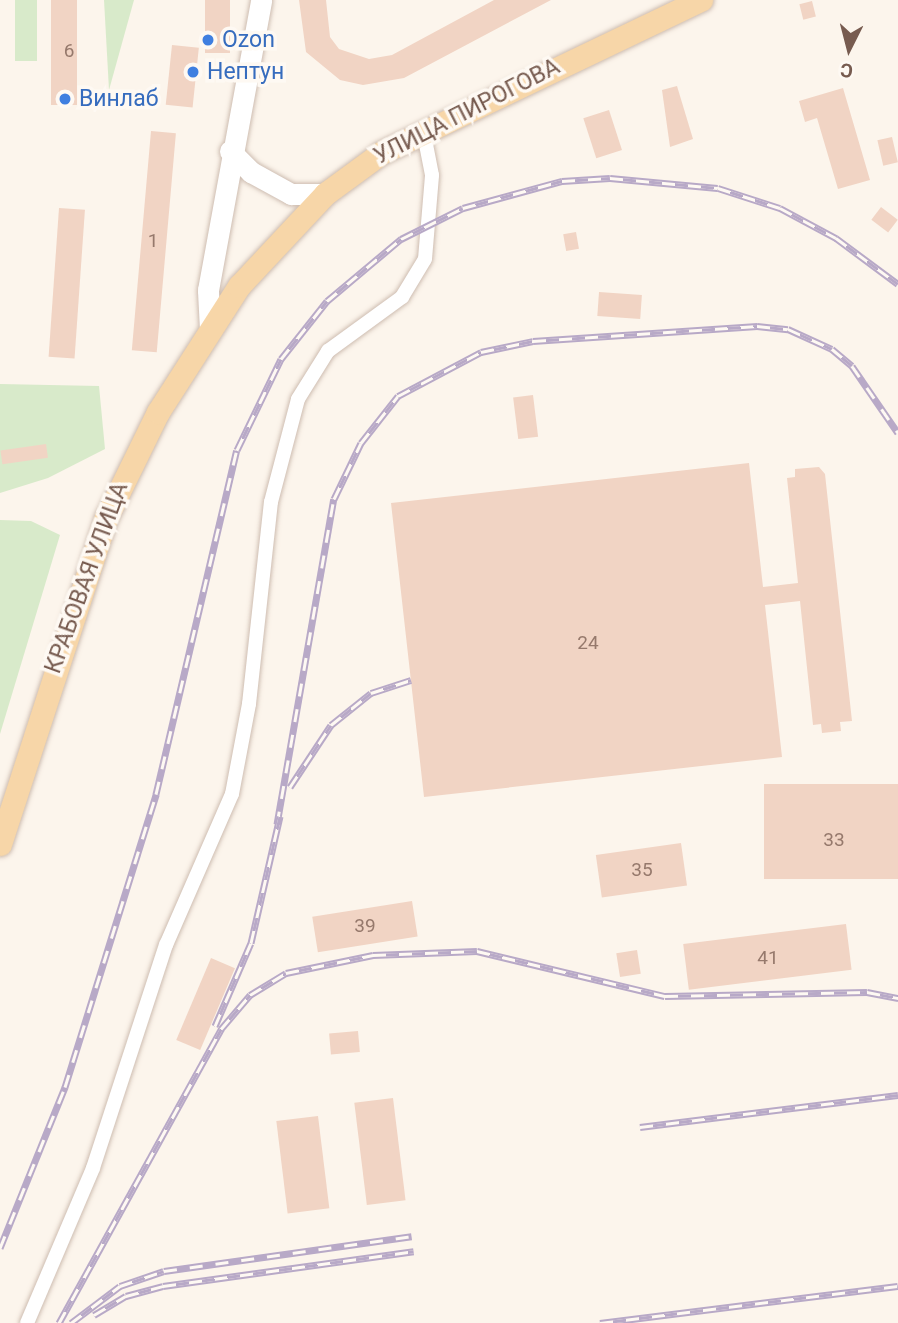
<!DOCTYPE html>
<meta charset="utf-8">
<style>
body{margin:0}
#map{position:relative;width:898px;height:1323px;overflow:hidden;background:#fcf5ec;font-family:Roboto,sans-serif}
div>[style]{position:absolute}
.green>*{inset:0;background:#d8eaca;transform-origin:0 0}
.building>*{inset:0;background:#f1d4c4;transform-origin:0 0}
.roads{filter:drop-shadow(0 0 2px #cebdb1) drop-shadow(0 0 2px #cebdb1)}
.minor>*{height:14px;margin:-7px;padding:0 7px;transform-origin:7px;border-radius:7px;background:#fff}
.secondary>*{height:21px;margin:-10.5px;padding:0 10.5px;transform-origin:10.5px;border-radius:10.5px;background:#fff}
.primary>*{height:23px;margin:-11.5px;padding:0 11.5px;transform-origin:11.5px;border-radius:11.5px;background:#f7d6a8}
.rail>*{height:7px;margin-top:-3.5px;transform-origin:0;background:repeating-linear-gradient(90deg,#fef9f3 0 13px,#b8a9c7 0 26px);box-sizing:border-box;border-block:2px solid #b8a9c7}
.dots>*{width:19px;height:19px;translate:-50% -50%;box-sizing:border-box;border:4px solid #fef9f3;border-radius:50%}
span{translate:-50% -50%;white-space:nowrap;text-align:center;line-height:1.15;-webkit-text-stroke:7px #fef9f3;paint-order:stroke}
.number-label{font-size:19px;color:#96796c}
.number-label span{-webkit-text-stroke-width:0}
.shop-label{font-size:23px;color:#366cbe}
.left{translate:0 -50%;text-align:left}
.street-label{font-size:23px;color:#775b4f}
.north{position:absolute;left:814px;top:14px;width:70px;height:70px;-webkit-text-stroke:5px #fef9f3;paint-order:stroke;rotate:186deg;font-size:19px;font-weight:700;line-height:28px;text-align:center;color:#775b4f}
.north::after{content:'';display:block;margin:auto;width:24px;height:32px;background:#775b4f;clip-path:polygon(50% 0,100% 100%,50% 72%,0 100%)}
</style>
<div id="map">
<div class="green">
<i style="left:15px;top:0;width:22px;height:61px"></i>
<i style="clip-path:polygon(104px 0,134px 0,109px 90px)"></i>
<i style="clip-path:polygon(0 384px,99px 386px,105px 449px,48px 478px,0 493px)"></i>
<i style="clip-path:polygon(0 520px,31px 521px,60px 535px,0 734px)"></i>
</div>
<div class="building">
<i style="left:51px;top:0;width:26px;height:105px"></i>
<i style="left:205px;top:0;width:25px;height:53px"></i>
<i style="clip-path:polygon(299px 0,326px 0,330px 37px,339px 49px,369px 59px,392px 55px,494px 0,551px 0,404px 78px,363px 85px,340px 80px,306px 52px)"></i>
<i style="left:812px;top:1px;width:16px;height:13px;rotate:76deg"></i>
<i style="left:172px;top:45px;width:27px;height:60px;rotate:6deg"></i>
<i style="clip-path:polygon(677px 86px,693px 139px,670px 147px,662px 90px)"></i>
<i style="clip-path:polygon(843px 88px,870px 180px,838px 189px,817px 118px,805px 122px,799px 101px)"></i>
<i style="left:609px;top:110px;width:42px;height:27px;rotate:72deg"></i>
<i style="left:151px;top:131px;width:25px;height:220px;rotate:5deg"></i>
<i style="left:892px;top:137px;width:26px;height:15px;rotate:77deg"></i>
<i style="left:881px;top:207px;width:21px;height:16px;rotate:37deg"></i>
<i style="left:59px;top:208px;width:26px;height:149px;rotate:4deg"></i>
<i style="left:576px;top:232px;width:17px;height:13px;rotate:80deg"></i>
<i style="left:599px;top:292px;width:43px;height:24px;rotate:4deg"></i>
<i style="left:533px;top:395px;width:42px;height:20px;rotate:83deg"></i>
<i style="left:46px;top:444px;width:14px;height:46px;rotate:82deg"></i>
<i style="clip-path:polygon(749px 463px,763px 587px,798px 583px,787px 478px,795px 477px,795px 469px,819px 467px,825px 474px,852px 721px,840px 722px,841px 731px,822px 733px,821px 724px,813px 725px,800px 601px,765px 605px,782px 757px,424px 797px,391px 503px)"></i>
<i style="left:898px;top:784px;width:95px;height:134px;rotate:90deg"></i>
<i style="left:681px;top:843px;width:43px;height:86px;rotate:82deg"></i>
<i style="left:412px;top:901px;width:36px;height:101px;rotate:81deg"></i>
<i style="left:846px;top:924px;width:46px;height:164px;rotate:83deg"></i>
<i style="left:637px;top:950px;width:24px;height:21px;rotate:81deg"></i>
<i style="left:211px;top:958px;width:26px;height:89px;rotate:23deg"></i>
<i style="left:358px;top:1031px;width:21px;height:29px;rotate:85deg"></i>
<i style="left:393px;top:1098px;width:103px;height:39px;rotate:83deg"></i>
<i style="left:318px;top:1116px;width:93px;height:42px;rotate:83deg"></i>
</div>
<div class="roads">
<div class="minor">
<i style="left:27px;top:1323px;width:168px;rotate:-66.9deg"></i>
<i style="left:93px;top:1168px;width:235px;rotate:-71.9deg"></i>
<i style="left:166px;top:945px;width:165px;rotate:-66.4deg"></i>
<i style="left:232px;top:794px;width:92px;rotate:-79.3deg"></i>
<i style="left:249px;top:704px;width:203px;rotate:-83.8deg"></i>
<i style="left:271px;top:502px;width:106px;rotate:-75.3deg"></i>
<i style="left:298px;top:399px;width:57px;rotate:-58deg"></i>
<i style="left:328px;top:351px;width:92px;rotate:-36.1deg"></i>
<i style="left:402px;top:297px;width:44px;rotate:-58.8deg"></i>
<i style="left:425px;top:259px;width:84px;rotate:-85.2deg"></i>
<i style="left:432px;top:175px;width:47px;rotate:-101.1deg"></i>
</div>
<div class="secondary">
<i style="left:230px;top:151px;width:30px;rotate:45deg"></i>
<i style="left:251px;top:172px;width:46px;rotate:28.8deg"></i>
<i style="left:291px;top:194px;width:34px"></i>
<i style="left:210px;top:329px;width:39px;rotate:-93deg"></i>
<i style="left:208px;top:290px;width:295px;rotate:-79.6deg"></i>
</div>
<div class="primary">
<i style="left:0;top:844px;width:343px;rotate:-72deg"></i>
<i style="left:106px;top:518px;width:118px;rotate:-63.9deg"></i>
<i style="left:158px;top:412px;width:150px;rotate:-57.3deg"></i>
<i style="left:239px;top:286px;width:126px;rotate:-46.9deg"></i>
<i style="left:325px;top:194px;width:69px;rotate:-36.2deg"></i>
<i style="left:381px;top:153px;width:355px;rotate:-25.6deg"></i>
</div>
</div>
<div class="rail">
<i style="left:290px;top:787px;width:74px;rotate:-56.5deg"></i>
<i style="left:331px;top:725px;width:51px;rotate:-38.7deg"></i>
<i style="left:371px;top:693px;width:42px;rotate:-18deg"></i>
<i style="left:277px;top:824px;width:330px;rotate:-80.1deg"></i>
<i style="left:334px;top:499px;width:62px;rotate:-64.3deg"></i>
<i style="left:361px;top:443px;width:60px;rotate:-51.8deg"></i>
<i style="left:398px;top:396px;width:94px;rotate:-27.9deg"></i>
<i style="left:481px;top:352px;width:53px;rotate:-11.9deg"></i>
<i style="left:533px;top:341px;width:225px;rotate:-3.8deg"></i>
<i style="left:757px;top:326px;width:31px;rotate:6deg"></i>
<i style="left:788px;top:329px;width:48px;rotate:24.4deg"></i>
<i style="left:832px;top:349px;width:26px;rotate:40deg"></i>
<i style="left:852px;top:366px;width:81px;rotate:55.5deg"></i>
<i style="left:215px;top:1026px;width:90px;rotate:-66.6deg"></i>
<i style="left:251px;top:943px;width:130px;rotate:-77.1deg"></i>
<i style="left:640px;top:1127px;width:260px;rotate:-7.1deg"></i>
<i style="left:0;top:1248px;width:174px;rotate:-68deg"></i>
<i style="left:65px;top:1087px;width:307px;rotate:-72.7deg"></i>
<i style="left:156px;top:794px;width:353px;rotate:-76.8deg"></i>
<i style="left:237px;top:450px;width:101px;rotate:-64.2deg"></i>
<i style="left:281px;top:359px;width:74px;rotate:-51.6deg"></i>
<i style="left:327px;top:301px;width:97px;rotate:-40deg"></i>
<i style="left:401px;top:239px;width:69px;rotate:-26.6deg"></i>
<i style="left:463px;top:208px;width:103px;rotate:-15.3deg"></i>
<i style="left:562px;top:181px;width:48px;rotate:-3.6deg"></i>
<i style="left:610px;top:178px;width:108px;rotate:5.3deg"></i>
<i style="left:718px;top:188px;width:65px;rotate:17.9deg"></i>
<i style="left:780px;top:208px;width:64px;rotate:28.2deg"></i>
<i style="left:836px;top:238px;width:77px;rotate:36.6deg"></i>
<i style="left:94px;top:1315px;width:37px;rotate:-31deg"></i>
<i style="left:126px;top:1296px;width:38px;rotate:-15deg"></i>
<i style="left:163px;top:1286px;width:253px;rotate:-7.9deg"></i>
<i style="left:59px;top:1323px;width:336px;rotate:-61.1deg"></i>
<i style="left:221px;top:1029px;width:45px;rotate:-49.5deg"></i>
<i style="left:250px;top:995px;width:42px;rotate:-31.4deg"></i>
<i style="left:286px;top:973px;width:89px;rotate:-11.7deg"></i>
<i style="left:373px;top:955px;width:104px;rotate:-2.2deg"></i>
<i style="left:477px;top:951px;width:193px;rotate:13.5deg"></i>
<i style="left:665px;top:996px;width:202px;rotate:-1.1deg"></i>
<i style="left:867px;top:992px;width:32px;rotate:11deg"></i>
<i style="left:71px;top:1323px;width:61px;rotate:-37.1deg"></i>
<i style="left:120px;top:1286px;width:46px;rotate:-18.8deg"></i>
<i style="left:164px;top:1271px;width:250px;rotate:-8deg"></i>
<i style="left:600px;top:1323px;width:300px;rotate:-7.1deg"></i>
</div>
<div class="dots">
<i style="left:208px;top:40px;background:#3f7fe0"></i>
<i style="left:193px;top:72px;background:#3f7fe0"></i>
<i style="left:65px;top:99px;background:#3f7fe0"></i>
</div>
<div class="number-label">
<span style="left:69px;top:51px">6</span>
<span style="left:153px;top:241px">1</span>
<span style="left:588px;top:643px">24</span>
<span style="left:834px;top:840px">33</span>
<span style="left:642px;top:870px">35</span>
<span style="left:365px;top:926px">39</span>
<span style="left:768px;top:958px">41</span>
</div>
<div class="shop-label">
<span class="left" style="left:222px;top:40px">Ozon</span>
<span class="left" style="left:207px;top:72px">Нептун</span>
<span class="left" style="left:79px;top:99px">Винлаб</span>
</div>
<div class="street-label">
<span style="left:467px;top:112px;rotate:-27deg">УЛИЦА ПИРОГОВА</span>
<span style="left:87px;top:578px;rotate:-70deg">КРАБОВАЯ УЛИЦА</span>
</div>
<div class="north">С</div>
</div>
